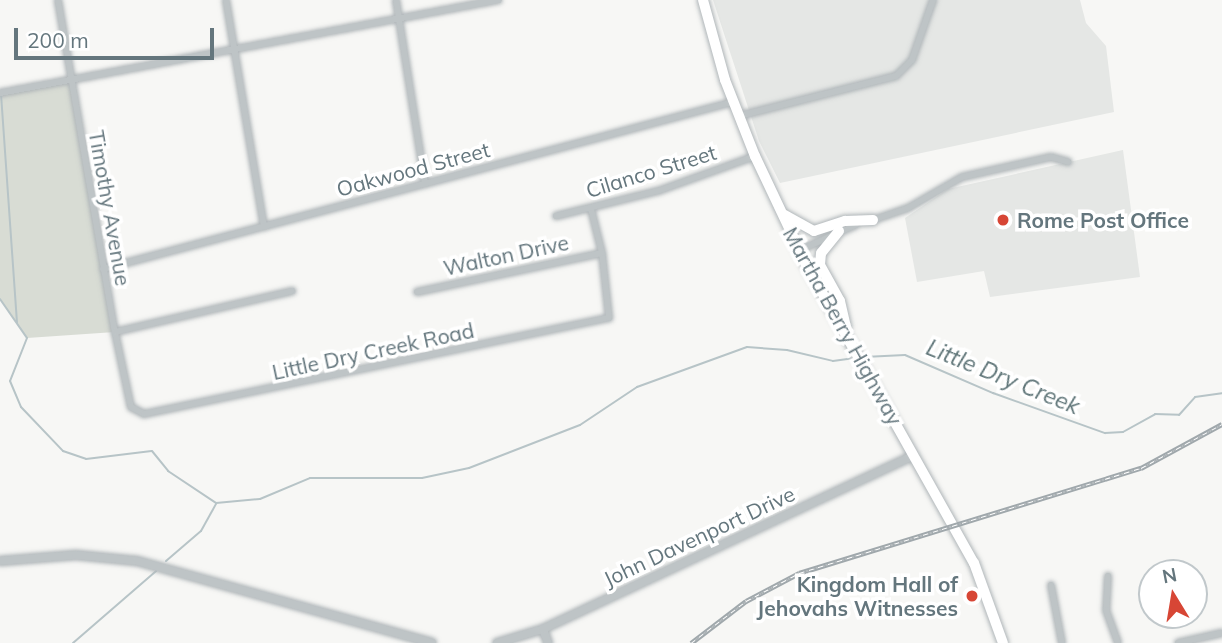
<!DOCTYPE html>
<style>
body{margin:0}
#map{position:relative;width:1222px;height:643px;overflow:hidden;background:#f7f7f5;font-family:Mulish,sans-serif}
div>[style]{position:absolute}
.built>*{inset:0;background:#e5e7e5}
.green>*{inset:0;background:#d8dcd4}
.stream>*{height:2px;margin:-1px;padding:0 1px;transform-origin:1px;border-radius:1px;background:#b7c4c7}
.roads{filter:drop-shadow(0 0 2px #b0b6b9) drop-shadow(0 0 2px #b0b6b9)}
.minor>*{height:6px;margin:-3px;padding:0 3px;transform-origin:3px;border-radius:3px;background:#bec4c6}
.tertiary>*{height:8px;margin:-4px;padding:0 4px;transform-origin:4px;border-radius:4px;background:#bec4c6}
.primary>*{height:10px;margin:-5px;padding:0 5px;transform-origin:5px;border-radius:5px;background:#fff}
.rail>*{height:4.5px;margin-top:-2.25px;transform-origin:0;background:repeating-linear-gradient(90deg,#fff 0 5px,#a0a8ac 0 10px);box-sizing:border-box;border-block:2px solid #a0a8ac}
.dots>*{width:19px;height:19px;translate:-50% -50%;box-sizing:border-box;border:4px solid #fff;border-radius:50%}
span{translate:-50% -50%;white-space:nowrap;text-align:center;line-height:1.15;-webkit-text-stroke:7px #fff;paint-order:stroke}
.street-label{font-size:21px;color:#64767d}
.poi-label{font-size:21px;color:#64767d;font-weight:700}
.left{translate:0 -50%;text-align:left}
.right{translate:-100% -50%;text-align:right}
.water-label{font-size:23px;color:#5f7578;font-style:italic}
.north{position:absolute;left:1138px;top:559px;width:70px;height:70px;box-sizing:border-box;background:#fff;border:2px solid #c1c8cb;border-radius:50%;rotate:349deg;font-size:19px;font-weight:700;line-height:28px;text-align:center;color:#64767d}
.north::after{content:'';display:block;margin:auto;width:24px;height:32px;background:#d74635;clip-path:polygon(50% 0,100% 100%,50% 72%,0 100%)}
.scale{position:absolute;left:14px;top:28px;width:200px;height:32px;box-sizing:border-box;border:4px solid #64767d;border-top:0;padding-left:9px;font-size:21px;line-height:24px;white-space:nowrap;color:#64767d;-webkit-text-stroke:5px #fff;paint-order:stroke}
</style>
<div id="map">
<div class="built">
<i style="clip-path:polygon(713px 0,1080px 0,1086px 23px,1106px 46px,1114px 112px,780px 183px,759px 141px)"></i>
<i style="clip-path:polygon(1123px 150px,1140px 277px,990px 297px,984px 271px,917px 282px,905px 218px,948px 189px)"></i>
</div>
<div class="green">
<i style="clip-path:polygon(70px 81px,115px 332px,27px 338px,0 299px,0 93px)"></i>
</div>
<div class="stream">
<i style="left:1px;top:94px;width:229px;rotate:86deg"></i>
<i style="left:0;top:299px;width:47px;rotate:55.3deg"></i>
<i style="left:27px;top:338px;width:46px;rotate:111.6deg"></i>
<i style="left:10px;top:381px;width:28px;rotate:67deg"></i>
<i style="left:21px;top:407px;width:61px;rotate:46.3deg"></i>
<i style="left:63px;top:451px;width:24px;rotate:19deg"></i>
<i style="left:86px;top:459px;width:66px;rotate:-6.9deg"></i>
<i style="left:152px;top:451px;width:26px;rotate:51deg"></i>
<i style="left:168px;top:471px;width:58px;rotate:33.7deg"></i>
<i style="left:216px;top:503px;width:44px;rotate:-5.2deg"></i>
<i style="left:260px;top:499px;width:54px;rotate:-22.8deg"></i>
<i style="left:310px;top:478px;width:112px"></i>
<i style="left:422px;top:478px;width:48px;rotate:-12deg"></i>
<i style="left:469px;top:468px;width:119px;rotate:-21.2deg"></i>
<i style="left:580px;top:425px;width:69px;rotate:-33.7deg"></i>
<i style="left:637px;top:387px;width:117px;rotate:-20deg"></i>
<i style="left:747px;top:347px;width:40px;rotate:4.3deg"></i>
<i style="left:787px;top:350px;width:47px;rotate:13.4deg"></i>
<i style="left:833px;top:361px;width:22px;rotate:-8deg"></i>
<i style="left:864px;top:357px;width:41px;rotate:-2.8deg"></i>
<i style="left:905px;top:355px;width:96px;rotate:23.4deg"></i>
<i style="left:993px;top:393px;width:119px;rotate:19.7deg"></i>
<i style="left:1105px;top:433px;width:18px;rotate:-3deg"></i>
<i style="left:1123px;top:432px;width:37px;rotate:-29deg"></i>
<i style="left:1155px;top:414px;width:24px;rotate:2deg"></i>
<i style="left:1179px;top:415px;width:24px;rotate:-48deg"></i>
<i style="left:1195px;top:397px;width:27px;rotate:-8deg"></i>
<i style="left:166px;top:561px;width:46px;rotate:-40.6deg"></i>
<i style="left:201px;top:531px;width:31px;rotate:-61deg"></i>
<i style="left:73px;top:643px;width:110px;rotate:-40.9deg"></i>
</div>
<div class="roads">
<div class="minor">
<i style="left:58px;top:0;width:337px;rotate:80.3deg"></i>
<i style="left:115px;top:332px;width:77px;rotate:78deg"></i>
<i style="left:131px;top:407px;width:15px;rotate:28deg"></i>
<i style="left:144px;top:414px;width:475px;rotate:-11.7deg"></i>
<i style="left:609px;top:318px;width:65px;rotate:-96.1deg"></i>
<i style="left:602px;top:253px;width:45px;rotate:-104deg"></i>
<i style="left:226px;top:0;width:230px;rotate:80.5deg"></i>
<i style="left:396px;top:0;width:186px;rotate:81deg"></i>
<i style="left:0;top:93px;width:507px;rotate:-10.58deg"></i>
<i style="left:739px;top:116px;width:162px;rotate:-14.3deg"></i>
<i style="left:896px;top:76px;width:23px;rotate:-45deg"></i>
<i style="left:912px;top:60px;width:64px;rotate:-70.7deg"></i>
<i style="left:556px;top:216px;width:105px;rotate:-13.8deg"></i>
<i style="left:658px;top:191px;width:103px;rotate:-19.8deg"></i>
<i style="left:870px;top:221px;width:40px;rotate:-18.9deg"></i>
<i style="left:908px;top:208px;width:62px;rotate:-29.9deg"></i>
<i style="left:962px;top:177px;width:91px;rotate:-12.7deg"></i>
<i style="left:1051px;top:157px;width:18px;rotate:16deg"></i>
<i style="left:800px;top:250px;width:61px;rotate:-24.1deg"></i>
<i style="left:103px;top:269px;width:652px;rotate:-14.85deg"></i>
<i style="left:417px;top:292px;width:189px;rotate:-11.9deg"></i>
<i style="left:115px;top:332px;width:182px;rotate:-13deg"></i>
<i style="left:1108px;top:576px;width:34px;rotate:93deg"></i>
<i style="left:1106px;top:610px;width:35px;rotate:70deg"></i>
<i style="left:1051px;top:585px;width:59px;rotate:79.3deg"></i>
<i style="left:1178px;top:643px;width:45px;rotate:-12.8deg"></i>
</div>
<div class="tertiary">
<i style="left:0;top:561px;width:76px;rotate:-4.5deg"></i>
<i style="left:76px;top:555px;width:61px;rotate:5.6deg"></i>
<i style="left:137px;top:561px;width:306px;rotate:15.5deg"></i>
<i style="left:543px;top:629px;width:15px;rotate:70deg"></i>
<i style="left:497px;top:643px;width:48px;rotate:-16.9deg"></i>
<i style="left:543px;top:629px;width:410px;rotate:-25.1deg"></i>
</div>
<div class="primary">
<i style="left:703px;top:0;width:83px;rotate:74.6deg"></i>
<i style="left:725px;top:80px;width:82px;rotate:68.5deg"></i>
<i style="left:755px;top:156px;width:119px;rotate:64.7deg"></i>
<i style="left:806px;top:264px;width:343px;rotate:60.7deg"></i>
<i style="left:974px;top:563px;width:85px;rotate:70.1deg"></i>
<i style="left:785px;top:215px;width:33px;rotate:29deg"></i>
<i style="left:814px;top:231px;width:33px;rotate:-18deg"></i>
<i style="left:845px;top:221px;width:28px;rotate:-2deg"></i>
<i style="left:839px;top:231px;width:28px;rotate:129deg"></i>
<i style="left:821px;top:253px;width:12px;rotate:95deg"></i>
<i style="left:820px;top:265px;width:41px;rotate:60.9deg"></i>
<i style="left:840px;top:301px;width:27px;rotate:77deg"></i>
</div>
</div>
<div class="rail">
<i style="left:691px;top:643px;width:69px;rotate:-37.4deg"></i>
<i style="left:746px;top:601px;width:60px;rotate:-27.8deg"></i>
<i style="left:799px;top:573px;width:358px;rotate:-17.1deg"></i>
<i style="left:1141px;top:468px;width:92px;rotate:-28.5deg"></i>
</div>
<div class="dots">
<i style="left:1003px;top:220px;background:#d74635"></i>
<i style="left:972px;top:596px;background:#d74635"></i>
</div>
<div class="street-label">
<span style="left:413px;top:169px;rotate:-15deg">Oakwood Street</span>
<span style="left:651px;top:171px;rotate:-17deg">Cilanco Street</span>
<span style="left:110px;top:208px;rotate:80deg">Timothy Avenue</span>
<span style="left:506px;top:255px;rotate:-12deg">Walton Drive</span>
<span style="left:843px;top:326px;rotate:61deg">Martha Berry Highway</span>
<span style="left:373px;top:351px;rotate:-12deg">Little Dry Creek Road</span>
<span style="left:699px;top:536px;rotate:-25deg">John Davenport Drive</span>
</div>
<div class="poi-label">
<span class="left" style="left:1017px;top:220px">Rome Post Office</span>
<span class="right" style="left:958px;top:596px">Kingdom Hall of<br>Jehovahs Witnesses</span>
</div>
<div class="water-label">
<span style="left:1003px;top:377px;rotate:22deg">Little Dry Creek</span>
</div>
<div class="north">N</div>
<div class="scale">200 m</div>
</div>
